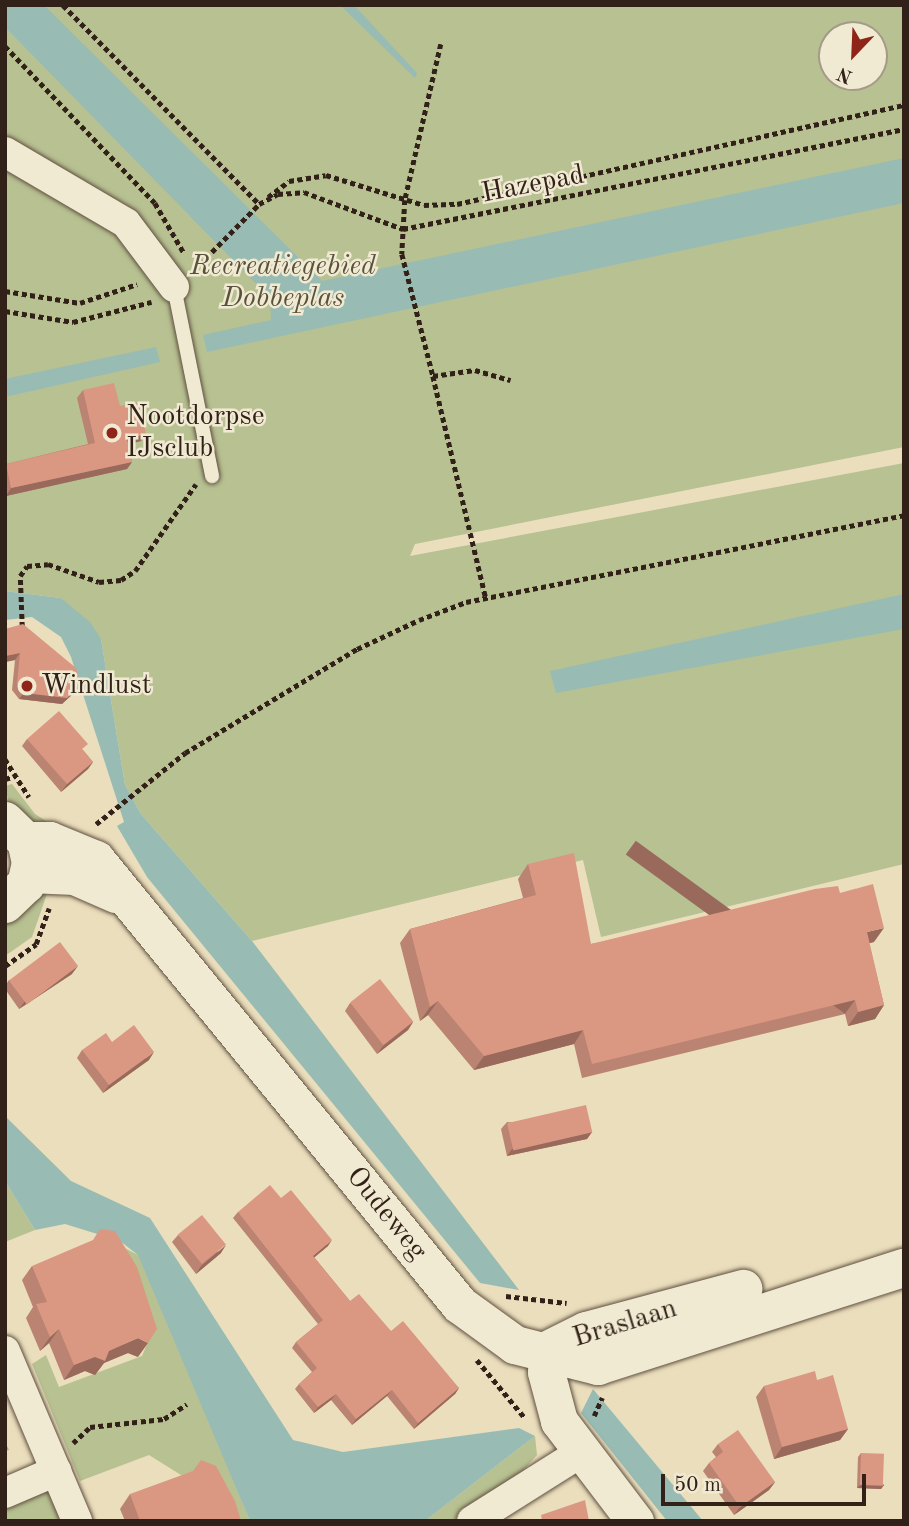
<!DOCTYPE html>
<style>
body{margin:0}
#map{position:relative;width:909px;height:1526px;overflow:hidden;background:#eadebc;font-family:"Old Standard TT",serif}
div>[style]{position:absolute}
.green>*{inset:0;background:#b7c191}
.water>*{inset:0;background:#98bcb4}
.path>*{height:4.5px;margin-top:-2.25px;transform-origin:0;background:repeating-linear-gradient(90deg,#322118 0 5px,transparent 0 8.5px)}
.roads{filter:drop-shadow(0 0 2px #605041) drop-shadow(0 0 2px #605041)}
.service>*{height:14px;margin:-7px;padding:0 7px;transform-origin:7px;border-radius:7px;background:#f1ead3}
.minor>*{height:30px;margin:-15px;padding:0 15px;transform-origin:15px;border-radius:15px;background:#f1ead3}
.tertiary>*{height:37px;margin:-18.5px;padding:0 18.5px;transform-origin:18.5px;border-radius:18.5px;background:#f1ead3}
.secondary>*{height:38px;margin:-19px;padding:0 19px;transform-origin:19px;border-radius:19px;background:#f1ead3}
.wall>*{inset:0;background:#bb8371}
.shaded-wall>*{inset:0;background:#996a5c;transform-origin:0 0}
.building>*{inset:0;background:#da9883;transform-origin:0 0}
.dots>*{width:19px;height:19px;translate:-50% -50%;box-sizing:border-box;border:4px solid #f1ead3;border-radius:50%}
span{translate:-50% -50%;white-space:nowrap;text-align:center;line-height:1.15;-webkit-text-stroke:5px #f1ead3;paint-order:stroke}
.street-label{font-size:28px;color:#322118}
.park-label{font-size:28px;color:#5a513c;font-style:italic}
.poi-label{font-size:28px;color:#322118}
.left{translate:0 -50%;text-align:left}
.frame{position:absolute;inset:0;border:7px solid #322118;pointer-events:none}
.north{position:absolute;left:818px;top:21px;width:70px;height:70px;box-sizing:border-box;background:#f1ead3;border:2px solid #a59a88;border-radius:50%;rotate:203deg;font-size:19px;font-weight:700;line-height:28px;text-align:center;color:#322118}
.north::after{content:'';display:block;margin:auto;width:24px;height:32px;background:#8f2418;clip-path:polygon(50% 0,100% 100%,50% 72%,0 100%)}
.scale{position:absolute;left:661px;top:1474px;width:205px;height:32px;box-sizing:border-box;border:4px solid #322118;border-top:0;padding-left:9px;font-size:21px;line-height:24px;white-space:nowrap;color:#322118;-webkit-text-stroke:5px #f1ead3;paint-order:stroke}
</style>
<div id="map">
<div class="green">
<i style="clip-path:polygon(evenodd,5px 5px,904px 5px,904px 447px,415px 544px,410px 556px,904px 463px,904px 864px,601px 937px,583px 860px,252px 941px,141px 814px,125px 785px,101px 639px,61px 598px,5px 591px,5px 5px,832px 35px,874px 35px,874px 77px,832px 77px,832px 35px)"></i>
<i style="clip-path:polygon(12px 784px,35px 814px,60px 830px,38px 827px,10px 809px,5px 786px)"></i>
<i style="clip-path:polygon(48px 891px,32px 937px,5px 956px,5px 917px)"></i>
<i style="clip-path:polygon(5px 1181px,35px 1230px,5px 1242px)"></i>
<i style="clip-path:polygon(102px 1236px,138px 1255px,148px 1271px,250px 1521px,226px 1521px,208px 1473px,181px 1475px,149px 1455px,80px 1481px,32px 1364px,46px 1355px,59px 1387px,142px 1356px,147px 1344px)"></i>
<i style="clip-path:polygon(535px 1436px,537px 1455px,512px 1483px,457px 1521px,425px 1521px)"></i>
<i style="clip-path:polygon(40px 1490px,49px 1491px,69px 1521px,5px 1521px,5px 1503px)"></i>
</div>
<div class="water">
<i style="clip-path:polygon(5px 5px,44px 5px,322px 281px,904px 158px,904px 203px,207px 352px,203px 335px,271px 320px,270px 298px,5px 27px)"></i>
<i style="clip-path:polygon(340px 5px,354px 5px,417px 73px,415px 78px)"></i>
<i style="clip-path:polygon(156px 347px,160px 362px,5px 397px,5px 379px)"></i>
<i style="clip-path:polygon(5px 591px,61px 598px,90px 622px,101px 639px,125px 785px,141px 814px,252px 941px,519px 1290px,480px 1283px,147px 877px,117px 826px,124px 822px,71px 657px,61px 637px,32px 617px,5px 620px)"></i>
<i style="clip-path:polygon(904px 594px,904px 629px,556px 693px,550px 671px)"></i>
<i style="clip-path:polygon(5px 1116px,71px 1181px,150px 1218px,293px 1440px,343px 1452px,519px 1428px,535px 1436px,425px 1521px,250px 1521px,138px 1255px,120px 1241px,65px 1224px,35px 1230px,5px 1181px)"></i>
<i style="clip-path:polygon(593px 1389px,703px 1521px,667px 1521px,581px 1413px)"></i>
</div>
<div class="path">
<i style="left:63px;top:5px;width:279px;rotate:45.4deg"></i>
<i style="left:441px;top:44px;width:160px;rotate:103deg"></i>
<i style="left:405px;top:200px;width:54px;rotate:93.2deg"></i>
<i style="left:402px;top:254px;width:126px;rotate:75.7deg"></i>
<i style="left:433px;top:376px;width:42px;rotate:-8.1deg"></i>
<i style="left:475px;top:370px;width:37px;rotate:16deg"></i>
<i style="left:5px;top:46px;width:217px;rotate:46.3deg"></i>
<i style="left:155px;top:203px;width:58px;rotate:59.9deg"></i>
<i style="left:268px;top:197px;width:26px;rotate:-37deg"></i>
<i style="left:289px;top:181px;width:37px;rotate:-9deg"></i>
<i style="left:326px;top:175px;width:102px;rotate:17deg"></i>
<i style="left:424px;top:205px;width:33px;rotate:-2deg"></i>
<i style="left:457px;top:204px;width:458px;rotate:-12.5deg"></i>
<i style="left:194px;top:270px;width:93px;rotate:-45.4deg"></i>
<i style="left:259px;top:204px;width:21px;rotate:-28deg"></i>
<i style="left:278px;top:194px;width:26px;rotate:-4deg"></i>
<i style="left:304px;top:192px;width:106px;rotate:20.5deg"></i>
<i style="left:403px;top:229px;width:511px;rotate:-11.29deg"></i>
<i style="left:5px;top:291px;width:76px;rotate:9.1deg"></i>
<i style="left:80px;top:303px;width:60px;rotate:-18.4deg"></i>
<i style="left:5px;top:311px;width:69px;rotate:9.2deg"></i>
<i style="left:73px;top:322px;width:81px;rotate:-14.4deg"></i>
<i style="left:433px;top:376px;width:229px;rotate:76.6deg"></i>
<i style="left:22px;top:627px;width:51px;rotate:-92.2deg"></i>
<i style="left:20px;top:576px;width:12px;rotate:-55deg"></i>
<i style="left:27px;top:566px;width:21px;rotate:-5deg"></i>
<i style="left:48px;top:564px;width:54px;rotate:19.4deg"></i>
<i style="left:99px;top:582px;width:22px;rotate:-5deg"></i>
<i style="left:121px;top:580px;width:17px;rotate:-33deg"></i>
<i style="left:135px;top:571px;width:106px;rotate:-55deg"></i>
<i style="left:5px;top:759px;width:45px;rotate:57.7deg"></i>
<i style="left:5px;top:779px;width:10px;rotate:-17deg"></i>
<i style="left:96px;top:824px;width:114px;rotate:-38.6deg"></i>
<i style="left:185px;top:753px;width:201px;rotate:-31.2deg"></i>
<i style="left:357px;top:649px;width:68px;rotate:-25.1deg"></i>
<i style="left:419px;top:620px;width:50px;rotate:-21deg"></i>
<i style="left:466px;top:602px;width:447px;rotate:-11.2deg"></i>
<i style="left:5px;top:966px;width:38px;rotate:-35deg"></i>
<i style="left:36px;top:944px;width:38px;rotate:-70deg"></i>
<i style="left:506px;top:1296px;width:61px;rotate:6.5deg"></i>
<i style="left:477px;top:1360px;width:75px;rotate:50.4deg"></i>
<i style="left:594px;top:1416px;width:20px;rotate:-66deg"></i>
<i style="left:73px;top:1443px;width:23px;rotate:-43deg"></i>
<i style="left:90px;top:1427px;width:74px;rotate:-6.2deg"></i>
<i style="left:164px;top:1419px;width:27px;rotate:-33deg"></i>
</div>
<div class="roads">
<div class="service">
<i style="left:174px;top:287px;width:193px;rotate:78.6deg"></i>
</div>
<div class="minor">
<i style="left:5px;top:152px;width:140px;rotate:30.4deg"></i>
<i style="left:126px;top:223px;width:80px;rotate:53.1deg"></i>
<i style="left:5px;top:1351px;width:185px;rotate:67deg"></i>
<i style="left:5px;top:1493px;width:56px;rotate:-23.3deg"></i>
<i style="left:472px;top:1521px;width:128px;rotate:-32.2deg"></i>
</div>
<div class="tertiary">
<i style="left:548px;top:1350px;width:22px;rotate:95deg"></i>
<i style="left:546px;top:1372px;width:51px;rotate:75.1deg"></i>
<i style="left:559px;top:1421px;width:126px;rotate:52.8deg"></i>
</div>
<div class="secondary">
<i style="left:5px;top:821px;width:29px;rotate:44deg"></i>
<i style="left:26px;top:841px;width:23px;rotate:77deg"></i>
<i style="left:31px;top:863px;width:22px;rotate:103deg"></i>
<i style="left:26px;top:884px;width:29px;rotate:136deg"></i>
<i style="left:26px;top:841px;width:24px"></i>
<i style="left:50px;top:841px;width:50px;rotate:22.4deg"></i>
<i style="left:96px;top:860px;width:575px;rotate:50.72deg"></i>
<i style="left:460px;top:1305px;width:68px;rotate:36deg"></i>
<i style="left:515px;top:1345px;width:86px;rotate:14.2deg"></i>
<i style="left:598px;top:1366px;width:321px;rotate:-17.8deg"></i>
<i style="left:30px;top:874px;width:45px;rotate:2.5deg"></i>
<i style="left:75px;top:876px;width:45px;rotate:23.7deg"></i>
<i style="left:548px;top:1350px;width:42px;rotate:-26.6deg"></i>
<i style="left:586px;top:1331px;width:163px;rotate:-15deg"></i>
</div>
</div>
<div class="wall">
<i style="clip-path:polygon(83px 390px,120px 406px,141px 441px,128px 444px,132px 462px,127px 469px,6px 496px,6px 464px,88px 444px,77px 398px)"></i>
<i style="clip-path:polygon(5px 629px,77px 690px,62px 704px,19px 699px,12px 690px,15px 660px,5px 662px)"></i>
<i style="clip-path:polygon(27px 739px,83px 750px,93px 762px,88px 769px,61px 792px,22px 746px)"></i>
<i style="clip-path:polygon(528px 864px,591px 944px,840px 893px,874px 942px,869px 943px,884px 1005px,875px 1019px,848px 1026px,845px 1014px,582px 1078px,574px 1044px,474px 1070px,428px 1015px,420px 1021px,400px 943px,410px 929px,523px 898px,518px 879px)"></i>
<i style="clip-path:polygon(72px 974px,19px 1009px,5px 989px,5px 986px,9px 980px)"></i>
<i style="clip-path:polygon(350px 1003px,413px 1022px,408px 1030px,377px 1054px,345px 1011px)"></i>
<i style="clip-path:polygon(112px 1042px,149px 1060px,103px 1093px,77px 1058px,82px 1050px)"></i>
<i style="clip-path:polygon(507px 1122px,592px 1132px,587px 1139px,507px 1156px,501px 1129px)"></i>
<i style="clip-path:polygon(281px 1198px,328px 1246px,314px 1257px,350px 1301px,391px 1331px,459px 1388px,455px 1394px,414px 1429px,387px 1396px,352px 1425px,331px 1400px,314px 1413px,295px 1389px,299px 1384px,312px 1372px,292px 1348px,296px 1342px,318px 1324px,233px 1218px,238px 1212px)"></i>
<i style="clip-path:polygon(178px 1235px,221px 1253px,196px 1274px,172px 1242px)"></i>
<i style="clip-path:polygon(32px 1266px,138px 1357px,128px 1353px,104px 1363px,95px 1375px,85px 1371px,64px 1380px,49px 1343px,40px 1351px,26px 1318px,33px 1307px,22px 1280px)"></i>
<i style="clip-path:polygon(817px 1380px,848px 1429px,840px 1440px,774px 1459px,756px 1397px,764px 1386px)"></i>
<i style="clip-path:polygon(718px 1444px,775px 1482px,769px 1490px,734px 1515px,703px 1471px,709px 1463px,716px 1457px,712px 1452px)"></i>
<i style="clip-path:polygon(861px 1453px,884px 1485px,881px 1489px,857px 1488px,858px 1457px)"></i>
<i style="clip-path:polygon(130px 1494px,241px 1521px,125px 1521px,120px 1509px)"></i>
</div>
<div class="shaded-wall">
<i style="clip-path:polygon(146px 434px,141px 441px,121px 446px,127px 438px)"></i>
<i style="clip-path:polygon(132px 462px,127px 469px,6px 496px,11px 488px)"></i>
<i style="clip-path:polygon(20px 653px,15px 660px,5px 662px,5px 656px)"></i>
<i style="clip-path:polygon(81px 684px,77px 690px,62px 704px,19px 699px,24px 693px)"></i>
<i style="clip-path:polygon(93px 762px,88px 769px,61px 792px,67px 784px)"></i>
<i style="clip-path:polygon(884px 928px,874px 942px,857px 946px,867px 932px)"></i>
<i style="clip-path:polygon(78px 966px,72px 974px,19px 1009px,25px 1001px)"></i>
<i style="left:855px;top:1000px;width:17px;height:271px;rotate:126deg"></i>
<i style="clip-path:polygon(438px 1001px,428px 1015px,420px 1021px,430px 1007px)"></i>
<i style="clip-path:polygon(884px 1005px,875px 1019px,848px 1026px,858px 1012px)"></i>
<i style="clip-path:polygon(413px 1022px,408px 1030px,377px 1054px,383px 1046px)"></i>
<i style="clip-path:polygon(583px 1030px,574px 1044px,474px 1070px,484px 1056px)"></i>
<i style="clip-path:polygon(154px 1052px,149px 1060px,103px 1093px,109px 1085px)"></i>
<i style="clip-path:polygon(592px 1132px,587px 1139px,507px 1156px,512px 1149px)"></i>
<i style="clip-path:polygon(332px 1240px,328px 1246px,309px 1262px,313px 1256px)"></i>
<i style="clip-path:polygon(226px 1245px,221px 1253px,196px 1274px,201px 1266px)"></i>
<i style="clip-path:polygon(59px 1329px,49px 1343px,40px 1351px,50px 1337px)"></i>
<i style="clip-path:polygon(138px 1338px,148px 1343px,138px 1357px,128px 1353px,104px 1363px,95px 1375px,85px 1371px,64px 1380px,74px 1365px)"></i>
<i style="clip-path:polygon(459px 1388px,455px 1394px,414px 1429px,418px 1423px)"></i>
<i style="clip-path:polygon(392px 1390px,387px 1396px,352px 1425px,356px 1419px)"></i>
<i style="clip-path:polygon(336px 1394px,331px 1400px,314px 1413px,318px 1407px)"></i>
<i style="clip-path:polygon(848px 1429px,840px 1440px,774px 1459px,782px 1447px)"></i>
<i style="clip-path:polygon(775px 1482px,769px 1490px,734px 1515px,740px 1507px)"></i>
<i style="clip-path:polygon(860px 1485px,884px 1485px,881px 1489px,857px 1488px)"></i>
</div>
<div class="building">
<i style="clip-path:polygon(114px 383px,120px 406px,139px 402px,146px 434px,127px 438px,132px 462px,11px 488px,6px 464px,95px 443px,83px 390px)"></i>
<i style="clip-path:polygon(23px 624px,76px 668px,81px 684px,67px 698px,24px 693px,17px 684px,20px 653px,5px 656px,5px 629px)"></i>
<i style="clip-path:polygon(59px 711px,88px 744px,82px 749px,93px 762px,67px 784px,27px 739px)"></i>
<i style="clip-path:polygon(574px 853px,591px 944px,815px 889px,838px 886px,840px 893px,873px 884px,884px 928px,867px 932px,884px 1005px,858px 1012px,855px 1000px,592px 1064px,583px 1030px,484px 1056px,438px 1001px,430px 1007px,410px 929px,536px 895px,528px 864px)"></i>
<i style="left:60px;top:942px;width:30px;height:64px;rotate:53deg"></i>
<i style="left:380px;top:979px;width:54px;height:38px;rotate:52deg"></i>
<i style="clip-path:polygon(134px 1025px,154px 1052px,109px 1085px,82px 1050px,106px 1033px,112px 1042px)"></i>
<i style="left:586px;top:1105px;width:28px;height:81px;rotate:77deg"></i>
<i style="clip-path:polygon(270px 1185px,281px 1198px,291px 1190px,332px 1240px,313px 1256px,350px 1301px,359px 1294px,391px 1331px,403px 1321px,459px 1388px,418px 1423px,392px 1390px,356px 1419px,336px 1394px,318px 1407px,299px 1384px,317px 1368px,296px 1342px,323px 1320px,238px 1212px)"></i>
<i style="left:202px;top:1215px;width:38px;height:31px;rotate:51deg"></i>
<i style="clip-path:polygon(100px 1229px,115px 1231px,137px 1267px,157px 1329px,148px 1343px,138px 1338px,109px 1351px,105px 1361px,95px 1357px,74px 1365px,59px 1329px,50px 1337px,44px 1323px,36px 1304px,47px 1302px,32px 1266px,93px 1240px)"></i>
<i style="clip-path:polygon(815px 1371px,817px 1380px,833px 1375px,848px 1429px,782px 1447px,764px 1386px)"></i>
<i style="clip-path:polygon(738px 1430px,775px 1482px,740px 1507px,709px 1463px,723px 1452px,718px 1444px)"></i>
<i style="clip-path:polygon(5px 1442px,9px 1450px,5px 1451px)"></i>
<i style="left:861px;top:1453px;width:23px;height:32px;rotate:2deg"></i>
<i style="clip-path:polygon(201px 1460px,216px 1466px,235px 1501px,241px 1521px,140px 1521px,130px 1494px,193px 1471px)"></i>
<i style="clip-path:polygon(585px 1500px,589px 1521px,542px 1521px,541px 1515px)"></i>
</div>
<div class="dots">
<i style="left:112px;top:433px;background:#8f2418"></i>
<i style="left:27px;top:686px;background:#8f2418"></i>
</div>
<div class="street-label">
<span style="left:533px;top:185px;rotate:-11deg">Hazepad</span>
<span style="left:386px;top:1214px;rotate:51deg">Oudeweg</span>
<span style="left:625px;top:1324px;rotate:-17deg">Braslaan</span>
</div>
<div class="park-label">
<span style="left:283px;top:283px">Recreatiegebied<br>Dobbeplas</span>
</div>
<div class="poi-label">
<span class="left" style="left:126px;top:433px">Nootdorpse<br>IJsclub</span>
<span class="left" style="left:41px;top:686px">Windlust</span>
</div>
<div class="frame"></div>
<div class="north">N</div>
<div class="scale">50 m</div>
</div>
